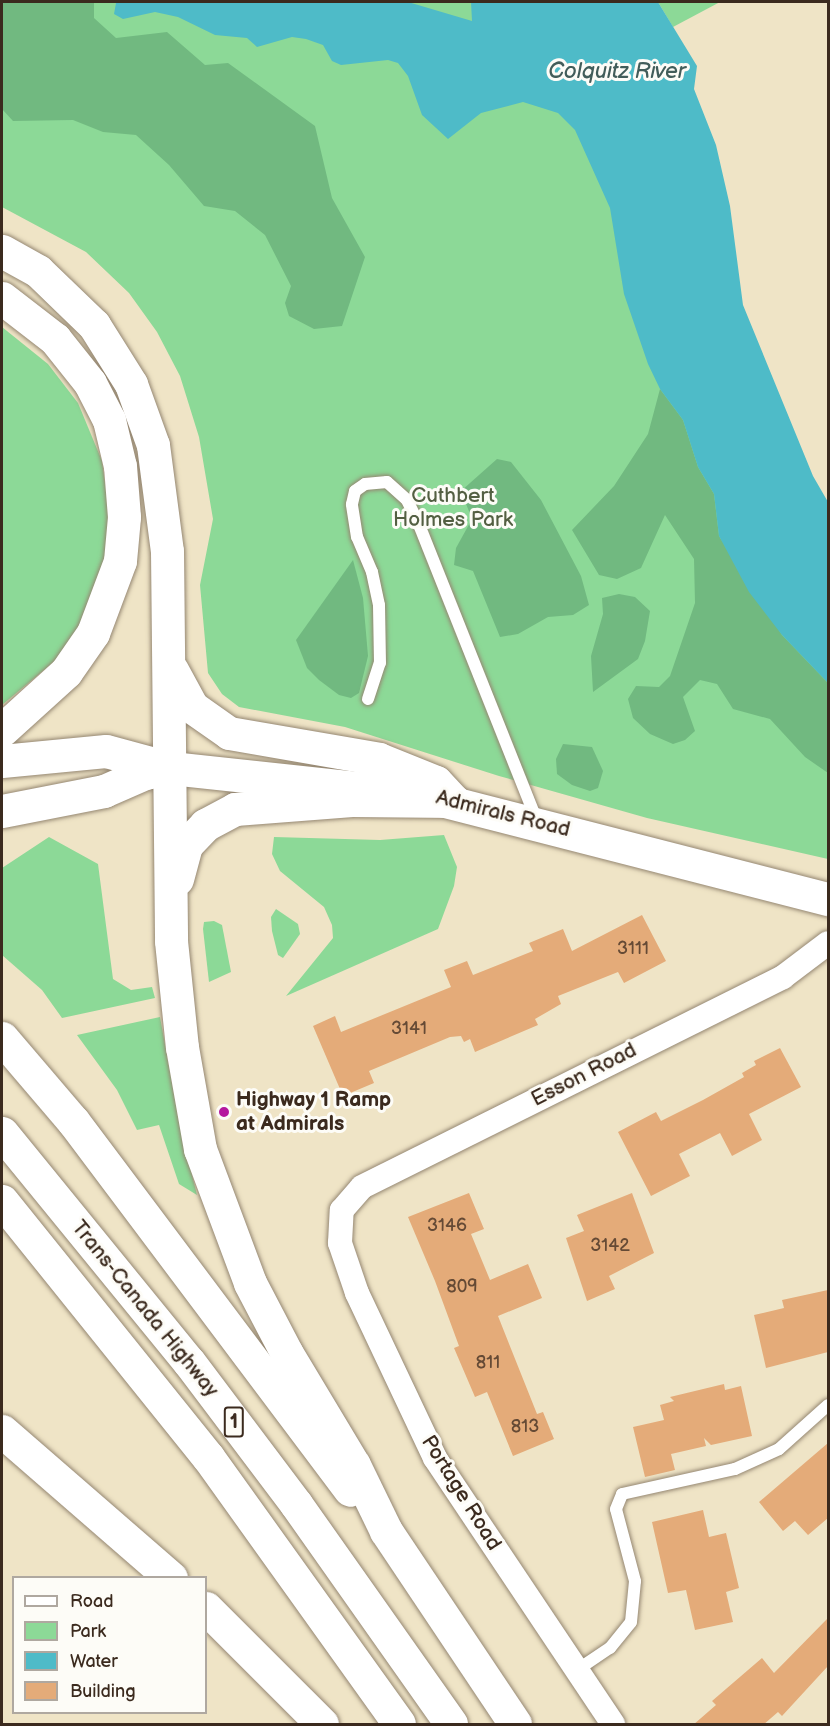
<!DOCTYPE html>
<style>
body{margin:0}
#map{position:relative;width:830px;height:1726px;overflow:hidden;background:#efe4c6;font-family:"Balsamiq Sans",sans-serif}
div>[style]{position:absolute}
.green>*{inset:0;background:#8cd997}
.forest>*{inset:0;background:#71b980}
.water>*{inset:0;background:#4ebbc8}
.building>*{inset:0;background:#e4ab79}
.roads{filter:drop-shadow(0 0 2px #958772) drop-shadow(0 0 2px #958772)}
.lane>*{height:12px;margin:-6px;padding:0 6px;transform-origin:6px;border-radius:6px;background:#fff}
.street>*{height:24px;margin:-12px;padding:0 12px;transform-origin:12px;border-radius:12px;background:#fff}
.secondary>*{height:33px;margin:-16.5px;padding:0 16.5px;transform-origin:16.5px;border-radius:16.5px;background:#fff}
.primary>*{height:33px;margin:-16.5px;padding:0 16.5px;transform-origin:16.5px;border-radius:16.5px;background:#fff}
.highway>*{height:33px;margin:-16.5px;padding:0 16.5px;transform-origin:16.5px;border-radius:16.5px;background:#fff}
.dots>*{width:16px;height:16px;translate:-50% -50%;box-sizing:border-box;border:3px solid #fdfcf7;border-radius:50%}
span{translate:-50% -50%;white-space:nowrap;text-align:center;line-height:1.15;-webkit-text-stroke:6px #fdfcf7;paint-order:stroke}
.number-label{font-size:18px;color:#654a35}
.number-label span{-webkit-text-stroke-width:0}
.shield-label span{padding:2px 4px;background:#fdfcf7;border:2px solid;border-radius:4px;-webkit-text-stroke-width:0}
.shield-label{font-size:20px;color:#3b2a1e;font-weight:700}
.park-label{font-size:21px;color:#535f42}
.street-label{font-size:21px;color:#3b2a1e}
.poi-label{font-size:21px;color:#3b2a1e;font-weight:700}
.left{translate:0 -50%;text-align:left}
.water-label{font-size:22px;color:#425d5a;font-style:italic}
.frame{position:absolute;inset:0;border:3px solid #3b2a1e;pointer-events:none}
.legend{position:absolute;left:12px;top:1576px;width:195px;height:138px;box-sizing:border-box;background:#fdfcf7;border:2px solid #afa8a0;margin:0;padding:8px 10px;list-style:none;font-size:18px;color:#3b2a1e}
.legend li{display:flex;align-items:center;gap:12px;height:30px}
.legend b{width:30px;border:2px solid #afa8a0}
</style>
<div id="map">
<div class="green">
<i style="clip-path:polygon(2px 2px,539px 2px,828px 659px,828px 859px,647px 818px,499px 776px,345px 727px,239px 707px,222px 694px,208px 673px,200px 585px,213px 519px,199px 437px,180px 376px,157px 332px,129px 293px,86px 252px,2px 207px)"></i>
<i style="clip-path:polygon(658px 2px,720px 2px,673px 27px)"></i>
<i style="clip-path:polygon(2px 327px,48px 364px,78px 403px,102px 461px,110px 521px,104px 567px,91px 609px,62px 655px,2px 705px)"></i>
<i style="clip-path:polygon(444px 835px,457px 867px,454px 886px,438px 929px,286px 996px,333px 938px,332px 925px,324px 907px,280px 871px,272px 854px,274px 837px,380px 840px)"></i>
<i style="clip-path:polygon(49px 837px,98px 864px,113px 979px,131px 990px,152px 987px,155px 998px,62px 1018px,42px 990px,2px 955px,2px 868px)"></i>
<i style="clip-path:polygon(276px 909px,298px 924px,300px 934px,283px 958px,278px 955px,272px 931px,271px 917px)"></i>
<i style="clip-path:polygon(214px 921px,222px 925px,231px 972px,209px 982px,203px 929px,204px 922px)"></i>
<i style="clip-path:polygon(160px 1017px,179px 1122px,197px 1195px,179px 1184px,159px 1125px,137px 1130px,117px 1090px,77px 1035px)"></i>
</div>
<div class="forest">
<i style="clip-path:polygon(2px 2px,94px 2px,94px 18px,116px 38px,167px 32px,205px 65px,228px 63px,315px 126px,332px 198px,365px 257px,342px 326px,314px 329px,289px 316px,285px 303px,291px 286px,265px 235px,235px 211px,204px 206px,169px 165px,136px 135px,103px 132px,73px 120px,13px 121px,2px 109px)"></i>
<i style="clip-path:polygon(660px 389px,683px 420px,698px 467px,714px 494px,719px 536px,782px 635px,828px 683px,828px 773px,805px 757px,770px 719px,733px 709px,717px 684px,700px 680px,683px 697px,695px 731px,685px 740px,673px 744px,650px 734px,633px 718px,628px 699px,636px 686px,659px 687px,670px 676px,695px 603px,694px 559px,665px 515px,641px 568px,617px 579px,599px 575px,572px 530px,614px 486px,648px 434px)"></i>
<i style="clip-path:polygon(497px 459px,511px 462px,541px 500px,581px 576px,589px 605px,573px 615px,548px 617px,518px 634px,500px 637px,473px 571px,454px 565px,456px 548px,472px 519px,461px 491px)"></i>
<i style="clip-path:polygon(353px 560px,363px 598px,368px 656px,359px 693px,351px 698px,339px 695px,319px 680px,307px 668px,296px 640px)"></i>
<i style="clip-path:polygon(619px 594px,635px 597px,650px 611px,645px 641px,638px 659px,593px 692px,591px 656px,603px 614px,602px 598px)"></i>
<i style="clip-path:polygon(563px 744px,592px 747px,603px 771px,598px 788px,590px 791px,572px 785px,557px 774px,556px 759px)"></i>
</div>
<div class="water">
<i style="clip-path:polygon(121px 2px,408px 2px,472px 21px,471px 2px,658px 2px,697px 66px,694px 89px,716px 145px,730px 206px,743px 305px,813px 476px,828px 502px,828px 683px,782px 635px,749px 592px,719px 536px,714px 494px,698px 467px,683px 420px,660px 389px,648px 364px,624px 294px,610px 208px,575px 130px,558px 113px,523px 102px,481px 113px,448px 139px,422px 115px,408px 76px,398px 63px,388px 60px,341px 65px,332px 61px,323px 45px,306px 39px,292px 37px,257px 47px,247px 38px,215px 35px,178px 17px,155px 12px,123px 19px,114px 14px,116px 3px)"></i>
</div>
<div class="building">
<i style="clip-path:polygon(642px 915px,666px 961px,624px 983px,618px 972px,558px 996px,561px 1004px,535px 1019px,538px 1025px,475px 1052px,470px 1039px,464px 1042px,461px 1036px,450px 1037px,369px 1071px,374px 1083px,343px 1096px,313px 1026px,335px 1016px,341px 1032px,451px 987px,444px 970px,467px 961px,473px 975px,533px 951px,529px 943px,563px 929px,572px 951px)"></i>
<i style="clip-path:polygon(780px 1048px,801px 1087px,749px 1114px,762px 1140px,732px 1156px,720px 1133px,679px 1154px,690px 1176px,651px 1196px,618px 1132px,656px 1112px,661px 1121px,703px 1100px,744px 1077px,742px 1073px,756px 1065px,754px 1061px)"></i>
<i style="clip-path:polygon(469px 1193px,484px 1229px,471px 1234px,490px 1280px,528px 1264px,542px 1298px,498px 1316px,537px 1414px,543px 1412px,554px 1439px,513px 1456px,487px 1392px,475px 1397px,454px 1348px,459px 1346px,435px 1281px,408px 1217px)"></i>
<i style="clip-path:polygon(632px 1193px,654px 1253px,609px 1276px,615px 1289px,587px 1301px,566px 1238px,584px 1231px,577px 1215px)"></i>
<i style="clip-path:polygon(828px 1290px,828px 1352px,766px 1368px,754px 1315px,784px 1308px,782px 1300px)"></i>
<i style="clip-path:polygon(724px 1384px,725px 1390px,741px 1386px,752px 1436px,711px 1445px,704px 1438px,706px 1446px,671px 1454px,675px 1470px,645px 1477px,633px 1427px,664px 1420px,660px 1405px,674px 1401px,670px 1397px)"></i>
<i style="clip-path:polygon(828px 1443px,828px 1518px,808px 1535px,795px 1521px,783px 1531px,759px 1502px)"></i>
<i style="clip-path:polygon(703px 1510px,709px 1537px,726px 1533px,739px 1588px,726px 1592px,733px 1622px,695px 1630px,686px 1590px,668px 1593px,652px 1522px)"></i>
<i style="clip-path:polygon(828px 1618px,828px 1666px,782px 1716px,778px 1712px,763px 1725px,693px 1725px,716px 1705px,712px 1701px,762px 1658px,774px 1673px)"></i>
</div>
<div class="roads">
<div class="lane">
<i style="left:368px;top:699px;width:38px;rotate:-72deg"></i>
<i style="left:380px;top:663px;width:58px;rotate:-91deg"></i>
<i style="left:379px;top:605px;width:34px;rotate:-102deg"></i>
<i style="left:372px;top:572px;width:38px;rotate:-113deg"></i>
<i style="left:357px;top:537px;width:33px;rotate:-99deg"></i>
<i style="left:352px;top:504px;width:13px;rotate:-77deg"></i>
<i style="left:355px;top:491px;width:12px;rotate:-35deg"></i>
<i style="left:365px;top:484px;width:22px;rotate:-5deg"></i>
<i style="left:387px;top:482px;width:27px;rotate:42deg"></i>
<i style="left:407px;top:500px;width:30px;rotate:64deg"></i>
<i style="left:420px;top:527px;width:314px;rotate:68.3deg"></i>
<i style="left:577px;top:1670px;width:40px;rotate:-34deg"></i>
<i style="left:610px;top:1648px;width:33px;rotate:-51deg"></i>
<i style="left:631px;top:1622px;width:41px;rotate:-84.4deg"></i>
<i style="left:635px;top:1581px;width:74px;rotate:-104.8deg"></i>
<i style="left:616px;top:1509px;width:16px;rotate:-68deg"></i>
<i style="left:622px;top:1494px;width:116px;rotate:-12.5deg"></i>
<i style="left:735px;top:1469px;width:48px;rotate:-24.4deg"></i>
<i style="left:779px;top:1449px;width:66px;rotate:-41.9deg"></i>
</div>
<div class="street">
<i style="left:613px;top:1724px;width:320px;rotate:-123.8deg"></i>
<i style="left:435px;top:1458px;width:183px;rotate:-115.3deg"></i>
<i style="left:357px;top:1293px;width:53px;rotate:-108.8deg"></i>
<i style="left:340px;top:1243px;width:33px;rotate:-87deg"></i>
<i style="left:342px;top:1210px;width:30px;rotate:-49deg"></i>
<i style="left:362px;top:1187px;width:470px;rotate:-26.5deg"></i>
<i style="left:783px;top:977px;width:56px;rotate:-37.1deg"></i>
</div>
<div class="secondary">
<i style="left:171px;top:768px;width:252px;rotate:6.1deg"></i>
<i style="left:422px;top:795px;width:419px;rotate:14.4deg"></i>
</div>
<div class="primary">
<i style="left:2px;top:761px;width:104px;rotate:-5.5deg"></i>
<i style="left:106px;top:751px;width:65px;rotate:15.1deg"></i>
<i style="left:2px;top:811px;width:104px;rotate:-11.1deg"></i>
<i style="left:104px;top:791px;width:45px;rotate:-23.7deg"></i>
<i style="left:145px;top:773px;width:26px;rotate:-11deg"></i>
</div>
<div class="highway">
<i style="left:2px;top:251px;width:41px;rotate:29.1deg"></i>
<i style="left:38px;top:271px;width:78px;rotate:44deg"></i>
<i style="left:94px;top:325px;width:70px;rotate:57.9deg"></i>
<i style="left:131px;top:384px;width:65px;rotate:70.2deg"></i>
<i style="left:153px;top:445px;width:107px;rotate:82.5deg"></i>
<i style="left:167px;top:551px;width:390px;rotate:89.4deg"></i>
<i style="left:171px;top:941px;width:107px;rotate:84.1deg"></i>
<i style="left:182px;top:1047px;width:104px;rotate:80deg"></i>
<i style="left:200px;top:1149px;width:143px;rotate:69.5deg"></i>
<i style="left:250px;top:1283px;width:78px;rotate:62.4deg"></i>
<i style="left:286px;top:1352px;width:132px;rotate:59deg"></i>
<i style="left:354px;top:1465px;width:73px;rotate:64.1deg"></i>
<i style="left:386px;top:1531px;width:232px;rotate:56.2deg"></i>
<i style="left:2px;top:298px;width:67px;rotate:37.7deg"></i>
<i style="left:55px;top:339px;width:56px;rotate:51.5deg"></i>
<i style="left:90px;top:383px;width:42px;rotate:62.8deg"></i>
<i style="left:109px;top:420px;width:47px;rotate:76.6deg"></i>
<i style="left:120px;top:466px;width:51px;rotate:85.5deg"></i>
<i style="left:124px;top:517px;width:44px;rotate:95.2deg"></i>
<i style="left:120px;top:561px;width:77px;rotate:110.6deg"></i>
<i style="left:93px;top:633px;width:47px;rotate:124.7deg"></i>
<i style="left:66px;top:672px;width:86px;rotate:137.8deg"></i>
<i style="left:172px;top:670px;width:42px;rotate:61.6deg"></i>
<i style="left:192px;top:707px;width:45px;rotate:35.1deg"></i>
<i style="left:229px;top:733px;width:152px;rotate:9.8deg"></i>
<i style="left:379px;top:759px;width:61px;rotate:22deg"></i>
<i style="left:436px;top:782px;width:26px;rotate:47deg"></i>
<i style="left:177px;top:879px;width:35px;rotate:-75deg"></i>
<i style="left:186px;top:845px;width:28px;rotate:-46deg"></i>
<i style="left:205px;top:825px;width:34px;rotate:-28deg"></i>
<i style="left:235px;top:809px;width:117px;rotate:-4.4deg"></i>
<i style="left:352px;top:800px;width:102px;rotate:0.6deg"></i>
<i style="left:2px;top:1038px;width:109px;rotate:49.5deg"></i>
<i style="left:73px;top:1121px;width:461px;rotate:53.1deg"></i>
<i style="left:2px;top:1133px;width:296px;rotate:50.8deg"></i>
<i style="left:189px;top:1362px;width:178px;rotate:53deg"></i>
<i style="left:296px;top:1504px;width:269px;rotate:54.8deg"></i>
<i style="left:2px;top:1201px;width:329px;rotate:51.2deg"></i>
<i style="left:208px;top:1457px;width:328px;rotate:54.4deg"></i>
<i style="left:2px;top:1431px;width:224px;rotate:41deg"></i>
<i style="left:206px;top:1608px;width:164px;rotate:45deg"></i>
</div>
</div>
<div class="dots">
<i style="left:224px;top:1112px;background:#b5179e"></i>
</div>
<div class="number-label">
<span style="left:633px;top:949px">3111</span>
<span style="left:409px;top:1029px">3141</span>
<span style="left:447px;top:1226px">3146</span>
<span style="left:610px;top:1246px">3142</span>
<span style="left:462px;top:1287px">809</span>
<span style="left:488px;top:1363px">811</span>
<span style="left:525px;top:1427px">813</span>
</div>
<div class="shield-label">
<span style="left:234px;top:1422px">1</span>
</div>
<div class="park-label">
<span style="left:453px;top:508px">Cuthbert<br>Holmes Park</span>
</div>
<div class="street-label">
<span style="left:503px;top:814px;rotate:14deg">Admirals Road</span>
<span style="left:584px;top:1075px;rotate:-27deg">Esson Road</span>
<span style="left:145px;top:1309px;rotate:51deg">Trans-Canada Highway</span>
<span style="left:461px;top:1493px;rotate:58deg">Portage Road</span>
</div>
<div class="poi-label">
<span class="left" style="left:236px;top:1112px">Highway 1 Ramp<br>at Admirals</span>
</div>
<div class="water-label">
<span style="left:617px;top:72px">Colquitz River</span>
</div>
<div class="frame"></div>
<ul class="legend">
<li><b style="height:8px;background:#fff"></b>Road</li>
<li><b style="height:16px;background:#8cd997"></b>Park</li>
<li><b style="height:16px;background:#4ebbc8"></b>Water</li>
<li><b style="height:16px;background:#e4ab79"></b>Building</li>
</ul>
</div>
